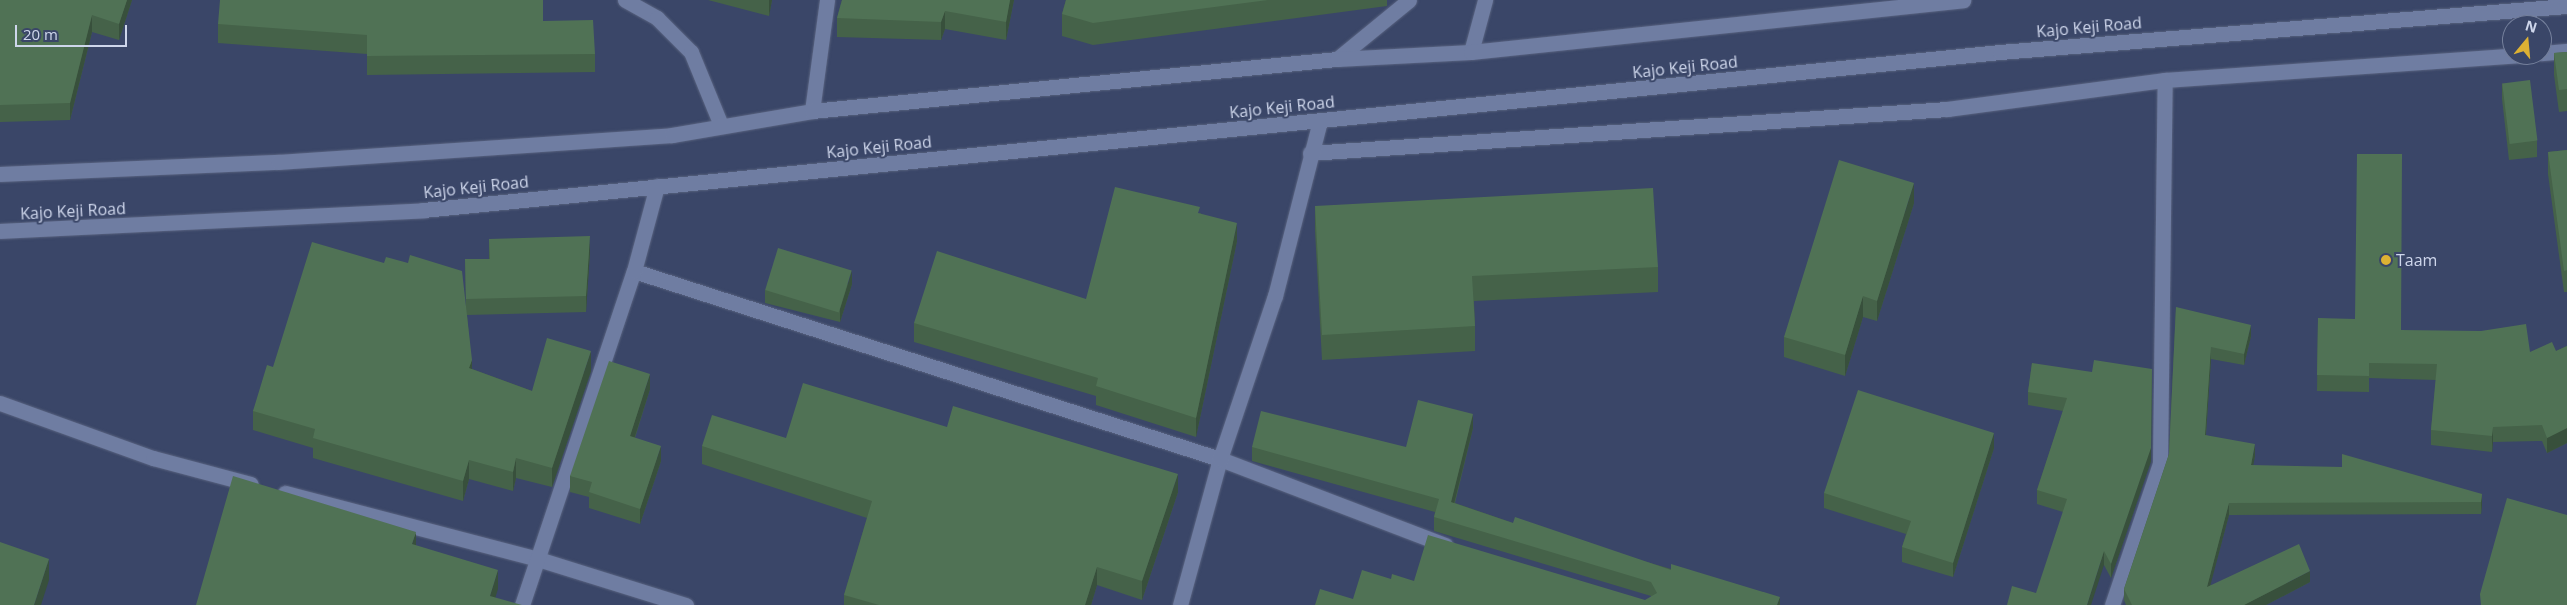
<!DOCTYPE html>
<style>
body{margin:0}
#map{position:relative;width:2567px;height:605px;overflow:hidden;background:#3a4668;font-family:"Open Sans",sans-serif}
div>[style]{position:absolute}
.roads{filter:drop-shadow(0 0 1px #58627f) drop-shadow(0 0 1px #58627f)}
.street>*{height:15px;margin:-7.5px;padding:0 7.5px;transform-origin:7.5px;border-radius:7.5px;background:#6f7da2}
.secondary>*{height:15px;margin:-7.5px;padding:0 7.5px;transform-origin:7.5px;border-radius:7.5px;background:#6f7da2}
.wall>*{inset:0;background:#456249}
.shaded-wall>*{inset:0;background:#38503c}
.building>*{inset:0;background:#507255;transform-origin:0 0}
.dots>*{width:14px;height:14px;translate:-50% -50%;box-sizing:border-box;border:2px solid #3a4668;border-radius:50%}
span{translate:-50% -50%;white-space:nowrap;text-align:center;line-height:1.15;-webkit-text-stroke:4px #3a4668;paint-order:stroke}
.street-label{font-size:16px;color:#ced6eb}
.poi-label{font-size:16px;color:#ced6eb}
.left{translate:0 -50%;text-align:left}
.north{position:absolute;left:2502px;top:15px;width:50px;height:50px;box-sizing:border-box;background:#3a4668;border:1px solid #75809c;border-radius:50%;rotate:17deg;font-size:14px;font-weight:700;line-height:20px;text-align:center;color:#ced6eb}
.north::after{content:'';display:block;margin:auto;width:18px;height:22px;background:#ddb133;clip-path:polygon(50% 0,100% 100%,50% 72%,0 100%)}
.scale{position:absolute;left:15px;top:25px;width:112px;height:22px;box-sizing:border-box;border:2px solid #ced6eb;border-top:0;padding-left:6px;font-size:15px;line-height:18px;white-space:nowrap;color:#ced6eb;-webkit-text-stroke:4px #3a4668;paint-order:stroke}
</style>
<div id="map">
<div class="roads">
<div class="street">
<i style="left:625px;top:0;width:37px;rotate:29deg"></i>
<i style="left:657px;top:18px;width:48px;rotate:45deg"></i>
<i style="left:691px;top:52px;width:79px;rotate:67.7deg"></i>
<i style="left:1471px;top:52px;width:54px;rotate:-74.9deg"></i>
<i style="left:2542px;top:53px;width:25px;rotate:-5deg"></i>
<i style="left:1337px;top:59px;width:93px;rotate:-39.3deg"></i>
<i style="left:812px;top:111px;width:112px;rotate:-82.3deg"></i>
<i style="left:1310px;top:153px;width:639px;rotate:-3.95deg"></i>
<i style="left:1947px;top:109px;width:220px;rotate:-7.6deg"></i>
<i style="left:2165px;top:80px;width:357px;rotate:-4deg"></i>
<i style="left:634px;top:271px;width:615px;rotate:17.79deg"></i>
<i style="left:1220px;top:459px;width:241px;rotate:20.9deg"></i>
<i style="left:0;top:403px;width:163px;rotate:19.8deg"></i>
<i style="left:153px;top:458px;width:101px;rotate:14.9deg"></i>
<i style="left:285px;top:493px;width:261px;rotate:14.6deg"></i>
<i style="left:538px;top:559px;width:155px;rotate:17.3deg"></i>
<i style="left:522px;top:605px;width:352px;rotate:-71.5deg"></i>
<i style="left:634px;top:271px;width:88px;rotate:-74.9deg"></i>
<i style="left:1180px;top:605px;width:151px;rotate:-74.7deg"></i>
<i style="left:1220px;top:459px;width:172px;rotate:-71.4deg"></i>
<i style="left:1275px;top:296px;width:181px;rotate:-75.6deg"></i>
<i style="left:2112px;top:605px;width:150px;rotate:-71.3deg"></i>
<i style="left:2160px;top:463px;width:383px;rotate:-89.3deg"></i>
</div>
<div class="secondary">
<i style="left:0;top:174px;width:278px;rotate:-2.5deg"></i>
<i style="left:278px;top:162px;width:395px;rotate:-3.9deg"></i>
<i style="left:672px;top:135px;width:142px;rotate:-9.7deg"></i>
<i style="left:812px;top:111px;width:528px;rotate:-5.66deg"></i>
<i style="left:1337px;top:59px;width:134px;rotate:-3deg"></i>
<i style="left:1471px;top:52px;width:495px;rotate:-6deg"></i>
<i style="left:0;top:231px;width:424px;rotate:-2.8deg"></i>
<i style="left:423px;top:210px;width:1585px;rotate:-5.72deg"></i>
<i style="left:2000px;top:52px;width:569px;rotate:-4.64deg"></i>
</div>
</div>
<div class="wall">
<i style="clip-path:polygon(0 0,132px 0,119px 40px,92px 32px,70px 120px,0 122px)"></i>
<i style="clip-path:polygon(708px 0,772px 0,769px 16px)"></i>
<i style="clip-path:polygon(842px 0,1014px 0,1006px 40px,945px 29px,941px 40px,837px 37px,837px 18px)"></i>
<i style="clip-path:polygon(1066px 0,1387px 0,1387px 6px,1093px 45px,1062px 36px,1062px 14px)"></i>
<i style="clip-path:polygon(543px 21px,595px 54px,595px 72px,367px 75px,367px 54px,218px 43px,218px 24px)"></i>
<i style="clip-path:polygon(2567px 52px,2567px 111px,2559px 112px,2554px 75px,2554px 53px)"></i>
<i style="clip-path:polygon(2502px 83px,2537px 141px,2537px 157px,2509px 160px,2502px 99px)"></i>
<i style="clip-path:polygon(2567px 150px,2567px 292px,2564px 292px,2548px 174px,2548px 152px)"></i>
<i style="clip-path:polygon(1914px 203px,1877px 321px,1863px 317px,1845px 376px,1784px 357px,1784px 337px)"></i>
<i style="clip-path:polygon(1315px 206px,1658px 267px,1658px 292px,1474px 301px,1475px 326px,1475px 351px,1322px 360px,1315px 231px)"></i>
<i style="clip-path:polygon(1200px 213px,1237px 241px,1196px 437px,1096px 405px,1096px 396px,914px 342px,914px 323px,1086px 299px)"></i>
<i style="clip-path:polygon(489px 239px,590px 252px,586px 312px,467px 315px,472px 369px,532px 391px,591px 371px,552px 487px,516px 478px,513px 491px,469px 479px,463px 501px,313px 458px,313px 448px,253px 430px,253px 411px,273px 367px,384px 263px,466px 311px,465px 259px,489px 259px)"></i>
<i style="clip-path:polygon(852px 284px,840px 322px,765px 303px,765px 290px)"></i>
<i style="clip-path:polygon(2176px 307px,2251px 336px,2244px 365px,2211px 359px,2206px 435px,2255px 456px,2253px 465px,2482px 494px,2482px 505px,2481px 514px,2229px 515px,2210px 585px,2310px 582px,2266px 605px,2126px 605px,2124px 600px,2124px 589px,2169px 454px)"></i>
<i style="clip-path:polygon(2318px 318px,2401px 330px,2530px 352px,2556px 351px,2567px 346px,2567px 443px,2547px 453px,2542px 441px,2493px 442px,2492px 452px,2431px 445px,2431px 430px,2436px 380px,2369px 378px,2369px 392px,2317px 391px)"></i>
<i style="clip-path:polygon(2032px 363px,2151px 461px,2111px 578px,2104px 565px,2063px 512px,2037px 504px,2037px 490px,2063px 411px,2028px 405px,2028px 392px)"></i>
<i style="clip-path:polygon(650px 389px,635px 438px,661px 461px,640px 524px,589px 508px,589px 497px,570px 492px,570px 476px)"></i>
<i style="clip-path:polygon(947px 427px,1178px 492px,1142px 600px,1097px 585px,1091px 605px,844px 605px,844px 595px,867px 518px,702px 464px,702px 446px,786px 438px)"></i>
<i style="clip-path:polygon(1473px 428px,1455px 503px,1513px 523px,1671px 569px,1780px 605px,1353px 599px,1391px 579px,1645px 600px,1651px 597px,1651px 596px,1434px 531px,1434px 517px,1435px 512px,1252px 461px,1252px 447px,1406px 447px)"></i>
<i style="clip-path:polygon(1994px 448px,1953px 577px,1902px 562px,1902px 547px,1906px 534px,1824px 508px,1824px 493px)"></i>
</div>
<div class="shaded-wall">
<i style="clip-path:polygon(127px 0,132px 0,119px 40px,119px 24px)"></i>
<i style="clip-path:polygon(769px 0,772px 0,769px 16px)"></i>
<i style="clip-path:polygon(1010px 0,1014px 0,1006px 40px,1006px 22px)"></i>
<i style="clip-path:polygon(945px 11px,945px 29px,941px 40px,941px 22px)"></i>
<i style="clip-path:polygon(92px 15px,92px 32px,70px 120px,70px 103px)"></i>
<i style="clip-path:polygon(1914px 183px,1914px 203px,1877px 321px,1877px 301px)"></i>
<i style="clip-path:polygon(1237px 223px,1237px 241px,1196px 437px,1196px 418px)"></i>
<i style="clip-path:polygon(590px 236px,590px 252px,586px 312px,586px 296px)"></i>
<i style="clip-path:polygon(852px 271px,852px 284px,840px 322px,840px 309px)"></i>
<i style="clip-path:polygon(1863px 296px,1863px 317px,1845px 376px,1845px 355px)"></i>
<i style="clip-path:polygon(2251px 325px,2251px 336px,2244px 365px,2244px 354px)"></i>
<i style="clip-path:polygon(2211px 347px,2211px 359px,2205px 447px,2205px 435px)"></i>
<i style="clip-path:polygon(591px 351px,591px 371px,552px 487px,552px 468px)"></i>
<i style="clip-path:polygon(472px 360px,472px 379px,469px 368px)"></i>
<i style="clip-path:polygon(2152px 369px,2151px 461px,2111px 578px,2111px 564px)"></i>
<i style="clip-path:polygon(650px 374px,650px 389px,630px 452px,630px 436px)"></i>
<i style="clip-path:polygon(1473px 414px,1473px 428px,1451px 516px,1451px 502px)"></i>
<i style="clip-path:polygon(2493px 427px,2493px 442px,2492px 452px,2492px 436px)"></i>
<i style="clip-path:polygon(2567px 428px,2567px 443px,2547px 453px,2547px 438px)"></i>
<i style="clip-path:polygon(1994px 433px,1994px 448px,1953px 577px,1953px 563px)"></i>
<i style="clip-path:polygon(2255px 444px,2255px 456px,2251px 477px,2251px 465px)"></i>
<i style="clip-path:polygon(661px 446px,661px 461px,640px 524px,640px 509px)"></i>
<i style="clip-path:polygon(516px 458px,516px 478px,513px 491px,513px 472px)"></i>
<i style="clip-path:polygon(469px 460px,469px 479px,463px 501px,463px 481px)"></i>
<i style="clip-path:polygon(1178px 474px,1178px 492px,1142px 600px,1142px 581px)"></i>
<i style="clip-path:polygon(2482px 494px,2482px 505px,2481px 514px,2481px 502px)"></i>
<i style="clip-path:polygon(2229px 503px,2229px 515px,2207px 598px,2207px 587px)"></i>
<i style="clip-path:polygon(416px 532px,416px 552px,412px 544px)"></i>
<i style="clip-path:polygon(2104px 551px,2104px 565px,2091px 605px,2087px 605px)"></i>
<i style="clip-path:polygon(49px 559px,49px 580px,41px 605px,34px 605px)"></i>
<i style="clip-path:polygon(1097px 567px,1097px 585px,1091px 605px,1085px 605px)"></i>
<i style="clip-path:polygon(498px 570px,498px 589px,493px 605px,490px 596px)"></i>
<i style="clip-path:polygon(2310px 571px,2310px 582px,2266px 605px,2244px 605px)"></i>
<i style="clip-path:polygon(1780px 597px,1780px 605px,1777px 605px)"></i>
</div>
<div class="building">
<i style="clip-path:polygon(0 0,127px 0,119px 24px,92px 15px,70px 103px,0 105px)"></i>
<i style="clip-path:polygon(220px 0,543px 0,543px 21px,593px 20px,595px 54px,367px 56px,367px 35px,218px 24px)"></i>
<i style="clip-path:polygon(842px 0,1010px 0,1006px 22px,945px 11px,941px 22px,837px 18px)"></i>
<i style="clip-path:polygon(1066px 0,1268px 0,1093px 23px,1062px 14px)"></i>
<i style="clip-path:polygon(2567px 52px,2567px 89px,2559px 90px,2554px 53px)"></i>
<i style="left:2530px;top:80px;width:61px;height:28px;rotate:83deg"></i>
<i style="clip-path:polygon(2567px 150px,2567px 270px,2564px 271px,2548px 152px)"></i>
<i style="clip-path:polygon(2357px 154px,2402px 154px,2401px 330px,2481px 331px,2526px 324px,2530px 352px,2552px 342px,2556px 351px,2567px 346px,2567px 428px,2547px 438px,2542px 425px,2493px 427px,2492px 436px,2431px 430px,2437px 364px,2369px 363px,2369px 376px,2317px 375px,2318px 318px,2355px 319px)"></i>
<i style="clip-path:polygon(1839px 160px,1914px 183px,1877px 301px,1863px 296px,1845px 355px,1784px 337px)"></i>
<i style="clip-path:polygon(1115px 187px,1200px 207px,1198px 213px,1237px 223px,1196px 418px,1096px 386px,1098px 378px,914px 323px,937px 251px,1086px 299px)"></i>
<i style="clip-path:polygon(1653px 188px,1658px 267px,1472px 276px,1475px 326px,1322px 335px,1315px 206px)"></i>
<i style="clip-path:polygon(590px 236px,586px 296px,466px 299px,465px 259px,490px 259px,489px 239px)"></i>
<i style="clip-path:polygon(312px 242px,384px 263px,386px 257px,408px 263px,410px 255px,462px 271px,472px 360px,469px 368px,532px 391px,547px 338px,591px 351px,552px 468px,516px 458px,513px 472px,469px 460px,463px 481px,313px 438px,315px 429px,253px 411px,267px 365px,273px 367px)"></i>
<i style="left:778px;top:248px;width:77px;height:44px;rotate:17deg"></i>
<i style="clip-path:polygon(2176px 307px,2251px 325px,2244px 354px,2211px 347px,2205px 435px,2255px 444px,2251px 465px,2342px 467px,2342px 454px,2482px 494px,2481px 502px,2229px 503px,2207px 587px,2299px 544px,2310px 571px,2244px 605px,2132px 605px,2124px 589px,2169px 454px)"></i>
<i style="clip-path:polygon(2094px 360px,2152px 369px,2151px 448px,2111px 564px,2104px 551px,2087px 605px,2007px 605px,2012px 586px,2036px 593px,2067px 499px,2037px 490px,2067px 398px,2028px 392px,2032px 363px,2092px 372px)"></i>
<i style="clip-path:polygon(609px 361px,650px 374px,630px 436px,661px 446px,640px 509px,589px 492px,592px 482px,570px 476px)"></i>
<i style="clip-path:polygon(803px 383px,947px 427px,953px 406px,1178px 474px,1142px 581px,1097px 567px,1085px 605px,879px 605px,844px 595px,872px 501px,702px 446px,712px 415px,786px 438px)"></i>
<i style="clip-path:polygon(1858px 390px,1994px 433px,1953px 563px,1902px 547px,1911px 521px,1824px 493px)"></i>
<i style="clip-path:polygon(1418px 400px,1473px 414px,1451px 502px,1513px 523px,1515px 517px,1671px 570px,1671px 564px,1780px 597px,1777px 605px,1315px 605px,1320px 589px,1353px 599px,1362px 570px,1391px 579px,1392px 574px,1414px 581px,1428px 535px,1645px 600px,1657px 593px,1651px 582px,1434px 517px,1439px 499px,1252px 447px,1261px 411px,1406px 447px)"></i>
<i style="clip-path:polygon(233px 476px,416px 532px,412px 544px,498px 570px,490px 596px,522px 605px,196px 605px)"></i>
<i style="clip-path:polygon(2507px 498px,2567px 515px,2567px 605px,2481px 605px,2480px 594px)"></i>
<i style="clip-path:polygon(0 542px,49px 559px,34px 605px,0 605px)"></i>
</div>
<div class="dots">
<i style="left:2386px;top:260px;background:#ddb133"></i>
</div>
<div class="street-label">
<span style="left:2089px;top:27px;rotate:-5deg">Kajo Keji Road</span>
<span style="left:1685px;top:67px;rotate:-6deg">Kajo Keji Road</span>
<span style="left:1282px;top:107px;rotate:-6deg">Kajo Keji Road</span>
<span style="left:879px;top:147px;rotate:-6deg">Kajo Keji Road</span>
<span style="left:476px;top:187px;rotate:-6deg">Kajo Keji Road</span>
<span style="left:73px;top:211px;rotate:-3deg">Kajo Keji Road</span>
</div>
<div class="poi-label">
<span class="left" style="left:2396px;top:260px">Taam</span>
</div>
<div class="north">N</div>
<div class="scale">20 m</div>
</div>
